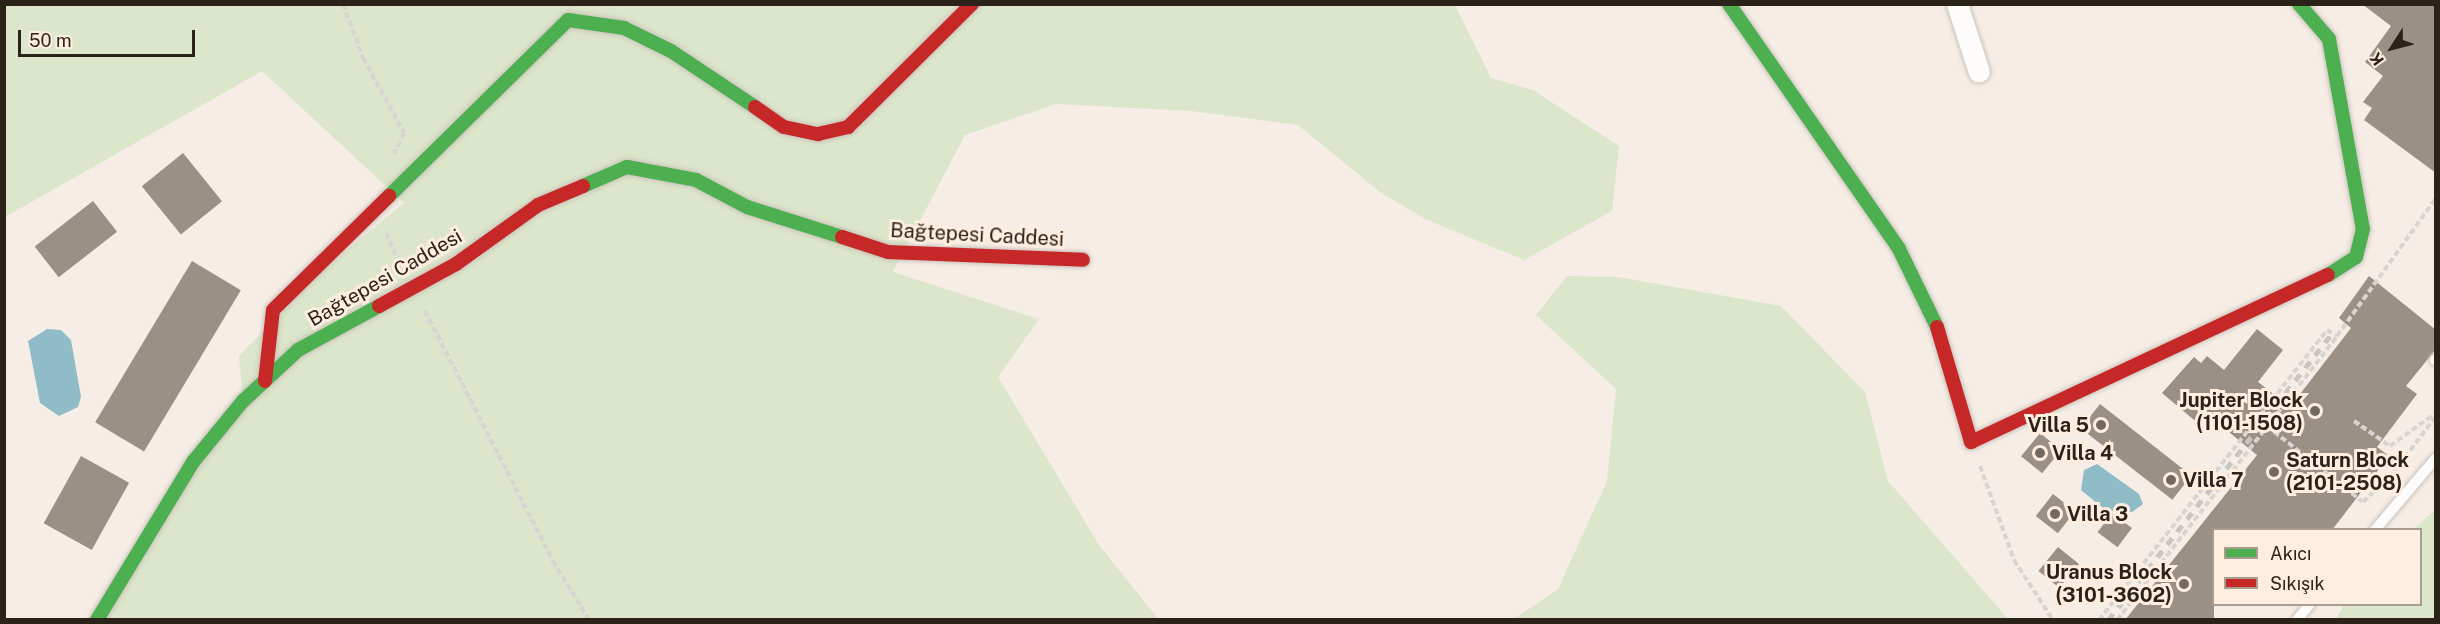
<!DOCTYPE html>
<meta charset="utf-8">
<style>
body{margin:0}
#map{position:relative;width:2440px;height:624px;overflow:hidden;background:#f6eee6;font-family:"Public Sans",sans-serif}
div>[style]{position:absolute}
.green>*{inset:0;background:#dbe6ca}
.water>*{inset:0;background:#8fbcc6}
.building>*{inset:0;background:#9b9085;transform-origin:0 0}
.path>*{height:4px;margin-top:-2px;transform-origin:0;background:repeating-linear-gradient(90deg,#d7d4d2 0 6px,transparent 0 9px)}
.roads{filter:drop-shadow(0 0 2px #cbc3bb) drop-shadow(0 0 2px #cbc3bb)}
.lane>*{height:10px;margin:-5px;padding:0 5px;transform-origin:5px;border-radius:5px;background:#fefcfb}
.street>*{height:21px;margin:-10.5px;padding:0 10.5px;transform-origin:10.5px;border-radius:10.5px;background:#fefcfb}
.fast>*{height:14px;margin:-7px;padding:0 7px;transform-origin:7px;border-radius:7px;background:#4caf50}
.jam>*{height:14px;margin:-7px;padding:0 7px;transform-origin:7px;border-radius:7px;background:#c62828}
.rail>*{height:4.5px;margin-top:-2.25px;transform-origin:0;background:repeating-linear-gradient(90deg,#c8c6c4 0 8px,transparent 0 16px)}
.dots>*{width:16px;height:16px;translate:-50% -50%;box-sizing:border-box;border:3px solid #fdeedf;border-radius:50%}
span{translate:-50% -50%;white-space:nowrap;text-align:center;line-height:1.15;-webkit-text-stroke:6px #fdeedf;paint-order:stroke}
.street-label{font-size:20px;color:#2b2219}
.poi-label{font-size:20px;color:#2b2219;font-weight:700}
.right{translate:-100% -50%;text-align:right}
.left{translate:0 -50%;text-align:left}
.frame{position:absolute;inset:0;border:6px solid #2b2219;pointer-events:none}
.legend{position:absolute;left:2212px;top:528px;width:210px;height:78px;box-sizing:border-box;background:#fdeedf;border:2px solid #a99c90;margin:0;padding:8px 10px;list-style:none;font-size:18px;color:#2b2219}
.legend li{display:flex;align-items:center;gap:12px;height:30px}
.legend b{width:30px;border:2px solid #a99c90}
.north{position:absolute;left:2362px;top:18px;width:60px;height:60px;-webkit-text-stroke:4px #fdeedf;paint-order:stroke;rotate:234deg;font-size:16px;font-weight:700;line-height:24px;text-align:center;color:#2b2219}
.north::after{content:'';display:block;margin:auto;width:21px;height:27px;background:#2b2219;clip-path:polygon(50% 0,100% 100%,50% 72%,0 100%)}
.scale{position:absolute;left:18px;top:30px;width:177px;height:27px;box-sizing:border-box;border:3px solid #2b2219;border-top:0;padding-left:8px;font-size:18px;line-height:21px;white-space:nowrap;color:#2b2219;-webkit-text-stroke:4px #fdeedf;paint-order:stroke}
</style>
<div id="map">
<div class="green">
<i style="clip-path:polygon(5px 4px,1455px 5px,1491px 78px,1533px 90px,1619px 146px,1612px 211px,1524px 260px,1425px 219px,1380px 192px,1298px 125px,1191px 111px,1056px 104px,965px 135px,893px 272px,1039px 319px,998px 377px,1099px 545px,1159px 620px,97px 619px,243px 401px,239px 356px,323px 270px,404px 203px,262px 71px,5px 217px)"></i>
<i style="clip-path:polygon(1567px 276px,1618px 277px,1781px 306px,1865px 392px,1888px 481px,2008px 619px,1514px 619px,1558px 589px,1607px 481px,1616px 389px,1536px 315px)"></i>
<i style="clip-path:polygon(2435px 510px,2435px 619px,2336px 619px,2344px 605px,2420px 604px,2420px 530px,2414px 529px)"></i>
</div>
<div class="water">
<i style="clip-path:polygon(47px 329px,61px 330px,71px 340px,81px 397px,78px 407px,59px 416px,40px 403px,28px 341px)"></i>
<i style="clip-path:polygon(2097px 464px,2139px 494px,2143px 504px,2132px 512px,2107px 511px,2093px 500px,2081px 490px,2084px 470px)"></i>
</div>
<div class="building">
<i style="clip-path:polygon(2362px 4px,2436px 4px,2436px 173px,2364px 120px,2372px 108px,2363px 102px,2383px 76px,2365px 62px,2391px 26px)"></i>
<i style="left:183px;top:153px;width:62px;height:53px;rotate:51deg"></i>
<i style="left:93px;top:201px;width:39px;height:74px;rotate:52deg"></i>
<i style="left:192px;top:261px;width:57px;height:188px;rotate:31deg"></i>
<i style="clip-path:polygon(2369px 276px,2436px 330px,2436px 349px,2406px 386px,2417px 394px,2377px 447px,2389px 456px,2332px 530px,2214px 530px,2214px 620px,2125px 620px,2257px 455px,2208px 415px,2200px 425px,2162px 393px,2194px 357px,2201px 363px,2207px 356px,2224px 370px,2257px 329px,2283px 350px,2258px 382px,2290px 407px,2351px 328px,2339px 318px)"></i>
<i style="left:2100px;top:404px;width:116px;height:31px;rotate:38deg"></i>
<i style="left:2040px;top:433px;width:27px;height:30px;rotate:39deg"></i>
<i style="left:81px;top:456px;width:55px;height:77px;rotate:29deg"></i>
<i style="left:2053px;top:494px;width:28px;height:28px;rotate:38deg"></i>
<i style="left:2112px;top:513px;width:25px;height:24px;rotate:37deg"></i>
<i style="left:2058px;top:547px;width:27px;height:31px;rotate:39deg"></i>
</div>
<div class="path">
<i style="left:343px;top:4px;width:58px;rotate:69.7deg"></i>
<i style="left:363px;top:58px;width:85px;rotate:61.3deg"></i>
<i style="left:404px;top:133px;width:23px;rotate:115deg"></i>
<i style="left:386px;top:233px;width:37px;rotate:66deg"></i>
<i style="left:425px;top:311px;width:281px;rotate:62.9deg"></i>
<i style="left:553px;top:561px;width:69px;rotate:58.6deg"></i>
<i style="left:2354px;top:421px;width:44px;rotate:34.8deg"></i>
<i style="left:2390px;top:446px;width:57px;rotate:-35.7deg"></i>
<i style="left:2267px;top:426px;width:122px;rotate:38.4deg"></i>
<i style="left:2363px;top:502px;width:43px;rotate:-44.1deg"></i>
<i style="left:2394px;top:472px;width:70px;rotate:-53.1deg"></i>
<i style="left:1980px;top:466px;width:100px;rotate:70.1deg"></i>
<i style="left:2014px;top:560px;width:72px;rotate:57deg"></i>
<i style="left:2099px;top:620px;width:369px;rotate:-51.8deg"></i>
<i style="left:2327px;top:330px;width:12px;rotate:31deg"></i>
<i style="left:2117px;top:620px;width:359px;rotate:-52.2deg"></i>
<i style="left:2337px;top:336px;width:170px;rotate:-54.3deg"></i>
</div>
<div class="roads">
<div class="lane">
<i style="left:2435px;top:360px;width:1px"></i>
<i style="left:2375px;top:530px;width:94px;rotate:-49.7deg"></i>
<i style="left:2297px;top:620px;width:21px;rotate:-51deg"></i>
</div>
<div class="street">
<i style="left:1957px;top:4px;width:71px;rotate:72.1deg"></i>
</div>
<div class="fast">
<i style="left:1729px;top:4px;width:298px;rotate:55.2deg"></i>
<i style="left:1899px;top:249px;width:87px;rotate:64deg"></i>
<i style="left:2299px;top:4px;width:46px;rotate:49.4deg"></i>
<i style="left:2329px;top:39px;width:193px;rotate:79.9deg"></i>
<i style="left:2363px;top:229px;width:29px;rotate:104deg"></i>
<i style="left:2356px;top:257px;width:33px;rotate:147deg"></i>
<i style="left:583px;top:186px;width:48px;rotate:-23.4deg"></i>
<i style="left:627px;top:167px;width:70px;rotate:10.7deg"></i>
<i style="left:696px;top:180px;width:58px;rotate:27.9deg"></i>
<i style="left:747px;top:207px;width:100px;rotate:17.5deg"></i>
<i style="left:389px;top:196px;width:251px;rotate:-44.5deg"></i>
<i style="left:568px;top:20px;width:57px;rotate:8.1deg"></i>
<i style="left:624px;top:28px;width:52px;rotate:26.1deg"></i>
<i style="left:671px;top:51px;width:101px;rotate:33.7deg"></i>
<i style="left:97px;top:620px;width:185px;rotate:-58.7deg"></i>
<i style="left:193px;top:462px;width:79px;rotate:-50.7deg"></i>
<i style="left:243px;top:401px;width:75px;rotate:-42.8deg"></i>
<i style="left:298px;top:350px;width:92px;rotate:-28.5deg"></i>
</div>
<div class="jam">
<i style="left:755px;top:107px;width:35px;rotate:35deg"></i>
<i style="left:784px;top:127px;width:35px;rotate:12deg"></i>
<i style="left:818px;top:134px;width:31px;rotate:-13deg"></i>
<i style="left:848px;top:127px;width:175px;rotate:-44.8deg"></i>
<i style="left:842px;top:237px;width:48px;rotate:18.1deg"></i>
<i style="left:888px;top:252px;width:195px;rotate:2.3deg"></i>
<i style="left:379px;top:306px;width:88px;rotate:-28.6deg"></i>
<i style="left:456px;top:264px;width:101px;rotate:-35.7deg"></i>
<i style="left:538px;top:205px;width:49px;rotate:-22.9deg"></i>
<i style="left:1937px;top:327px;width:120px;rotate:73.5deg"></i>
<i style="left:1971px;top:442px;width:394px;rotate:-25.1deg"></i>
<i style="left:265px;top:381px;width:71px;rotate:-83.6deg"></i>
<i style="left:273px;top:310px;width:163px;rotate:-44.5deg"></i>
</div>
</div>
<div class="rail">
<i style="left:2108px;top:620px;width:364px;rotate:-52deg"></i>
</div>
<div class="dots">
<i style="left:2315px;top:411px;background:#726961"></i>
<i style="left:2101px;top:425px;background:#726961"></i>
<i style="left:2040px;top:453px;background:#726961"></i>
<i style="left:2274px;top:472px;background:#726961"></i>
<i style="left:2171px;top:480px;background:#726961"></i>
<i style="left:2055px;top:514px;background:#726961"></i>
<i style="left:2184px;top:584px;background:#726961"></i>
</div>
<div class="street-label">
<span style="left:977px;top:235px;rotate:3deg">Bağtepesi Caddesi</span>
<span style="left:385px;top:278px;rotate:-30deg">Bağtepesi Caddesi</span>
</div>
<div class="poi-label">
<span class="right" style="left:2303px;top:412px">Jupiter Block<br>(1101-1508)</span>
<span class="right" style="left:2089px;top:425px">Villa 5</span>
<span class="left" style="left:2052px;top:453px">Villa 4</span>
<span class="left" style="left:2286px;top:472px">Saturn Block<br>(2101-2508)</span>
<span class="left" style="left:2183px;top:480px">Villa 7</span>
<span class="left" style="left:2067px;top:514px">Villa 3</span>
<span class="right" style="left:2172px;top:584px">Uranus Block<br>(3101-3602)</span>
</div>
<div class="frame"></div>
<ul class="legend">
<li><b style="height:8px;background:#4caf50"></b>Akıcı</li>
<li><b style="height:8px;background:#c62828"></b>Sıkışık</li>
</ul>
<div class="north">K</div>
<div class="scale">50 m</div>
</div>
